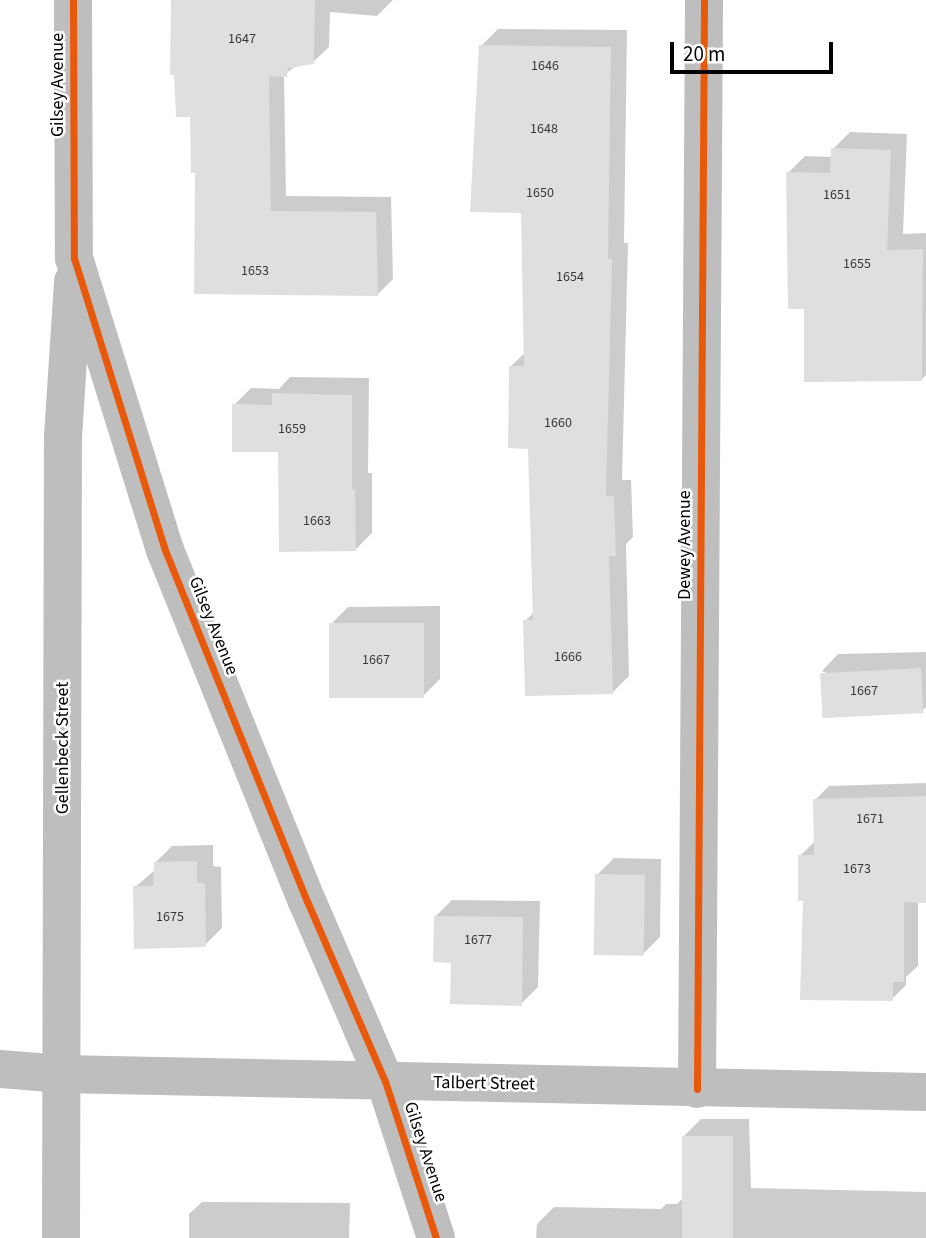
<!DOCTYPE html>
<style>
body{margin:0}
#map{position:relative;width:926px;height:1238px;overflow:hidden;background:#fff;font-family:"Source Sans 3",sans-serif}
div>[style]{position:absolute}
.shadow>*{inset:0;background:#0003}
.building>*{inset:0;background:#dfdfdf;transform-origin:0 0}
.street>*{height:38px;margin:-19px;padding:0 19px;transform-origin:19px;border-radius:19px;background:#bebebe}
.cycleway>*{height:7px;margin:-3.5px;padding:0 3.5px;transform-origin:3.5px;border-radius:3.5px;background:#e8590c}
span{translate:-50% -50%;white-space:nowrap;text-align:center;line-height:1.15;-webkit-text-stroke:5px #fff;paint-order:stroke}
.number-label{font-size:14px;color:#383838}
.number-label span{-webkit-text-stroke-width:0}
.street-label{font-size:18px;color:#000}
.scale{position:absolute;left:670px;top:42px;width:163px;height:32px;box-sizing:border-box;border:4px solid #000;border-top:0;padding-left:9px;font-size:21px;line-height:24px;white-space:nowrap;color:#000;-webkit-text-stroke:5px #fff;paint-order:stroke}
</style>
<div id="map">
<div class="shadow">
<i style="clip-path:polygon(172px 0,393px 0,377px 16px,330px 12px,329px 47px,313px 62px,297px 65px,284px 75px,286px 196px,391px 197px,393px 279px,378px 294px,197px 171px,192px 115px)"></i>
<i style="clip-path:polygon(498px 29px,627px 30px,624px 243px,628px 243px,622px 480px,631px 480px,633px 537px,626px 544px,629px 676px,612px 693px,525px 621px,535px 611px,529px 447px,511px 366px,526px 352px,523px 211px,481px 46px)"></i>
<i style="clip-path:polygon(850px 132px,907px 134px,903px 234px,926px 233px,926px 375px,921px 380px,806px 307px,788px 173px,805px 156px,832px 157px,833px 149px)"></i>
<i style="clip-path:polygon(290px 377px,369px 378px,368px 473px,372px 473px,372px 533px,355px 550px,280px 451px,234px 405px,251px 388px,279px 389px)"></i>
<i style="clip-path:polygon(440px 606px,440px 679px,423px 696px,331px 624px,348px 607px)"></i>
<i style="clip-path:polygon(926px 652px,926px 707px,922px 711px,822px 671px,838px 654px)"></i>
<i style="clip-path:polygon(926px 783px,926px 901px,918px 901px,918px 966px,906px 977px,906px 985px,892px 999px,804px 900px,800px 856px,814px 842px,815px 800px,829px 786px)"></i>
<i style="clip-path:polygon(213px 845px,213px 866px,221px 867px,222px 928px,205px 945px,135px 887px,155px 870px,155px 863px,172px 846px)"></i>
<i style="clip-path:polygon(614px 858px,661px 859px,660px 937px,643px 954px,597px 875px)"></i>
<i style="clip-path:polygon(452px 900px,540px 901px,538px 987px,521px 1004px,453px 961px,435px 917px)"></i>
<i style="clip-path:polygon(701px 1119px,749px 1119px,751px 1188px,926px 1192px,926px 1238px,536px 1238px,537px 1224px,554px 1207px,661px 1209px,666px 1204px,677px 1204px,684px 1197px,684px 1136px)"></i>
<i style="clip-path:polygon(202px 1202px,350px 1203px,349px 1238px,189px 1238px,189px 1214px)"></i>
</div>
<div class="building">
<i style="clip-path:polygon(171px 0,315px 0,314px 64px,288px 68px,287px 77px,269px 76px,271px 211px,376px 212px,378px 296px,194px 294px,195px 173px,191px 173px,190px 117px,176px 117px,174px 75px,170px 75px)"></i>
<i style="clip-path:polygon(479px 45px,611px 47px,608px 259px,612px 259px,606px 496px,614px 496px,616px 556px,609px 556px,613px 694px,525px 696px,523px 620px,533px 620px,528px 449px,508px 448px,509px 366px,524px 366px,521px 213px,470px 212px)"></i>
<i style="clip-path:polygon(831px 148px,891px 150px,887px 250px,923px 249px,922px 381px,804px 382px,804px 309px,788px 309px,786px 172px,830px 173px)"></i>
<i style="clip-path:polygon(272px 393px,352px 395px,352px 489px,355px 489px,356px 551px,279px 552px,278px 452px,232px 452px,232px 404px,272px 405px)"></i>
<i style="left:329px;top:623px;width:95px;height:75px"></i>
<i style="left:921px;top:668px;width:45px;height:101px;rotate:87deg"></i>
<i style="clip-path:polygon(926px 796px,926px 903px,904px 902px,904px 982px,893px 982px,893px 1001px,800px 1000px,803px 901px,798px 901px,798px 855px,814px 855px,813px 799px)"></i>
<i style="clip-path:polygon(197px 861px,197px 883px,205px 883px,206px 947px,134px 949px,133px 886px,153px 886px,154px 862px)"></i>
<i style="left:595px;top:874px;width:50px;height:81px;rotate:1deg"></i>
<i style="clip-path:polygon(434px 916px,523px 917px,522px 1006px,450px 1004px,451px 963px,433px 962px)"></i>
<i style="left:682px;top:1136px;width:51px;height:102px"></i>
</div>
<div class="street">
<i style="left:73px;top:0;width:258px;rotate:89.8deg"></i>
<i style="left:74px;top:258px;width:306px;rotate:72.7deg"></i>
<i style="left:165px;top:550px;width:379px;rotate:68deg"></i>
<i style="left:307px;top:901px;width:196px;rotate:66.6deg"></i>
<i style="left:385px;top:1081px;width:165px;rotate:72deg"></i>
<i style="left:0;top:1069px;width:62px;rotate:4.6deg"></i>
<i style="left:62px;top:1074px;width:864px;rotate:1.19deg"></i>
<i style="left:697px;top:1089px;width:1089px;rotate:-89.63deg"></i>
<i style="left:61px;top:1238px;width:801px;rotate:-89.86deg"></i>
<i style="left:63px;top:437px;width:156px;rotate:-86.3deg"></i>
</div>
<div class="cycleway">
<i style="left:73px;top:0;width:258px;rotate:89.8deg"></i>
<i style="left:74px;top:258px;width:306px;rotate:72.7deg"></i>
<i style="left:165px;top:550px;width:379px;rotate:68deg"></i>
<i style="left:307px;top:901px;width:196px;rotate:66.6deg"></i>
<i style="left:385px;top:1081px;width:165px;rotate:72deg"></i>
<i style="left:697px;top:1089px;width:1089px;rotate:-89.63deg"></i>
</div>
<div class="number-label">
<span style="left:242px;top:39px">1647</span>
<span style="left:545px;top:66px">1646</span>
<span style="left:544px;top:129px">1648</span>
<span style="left:540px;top:193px">1650</span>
<span style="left:837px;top:195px">1651</span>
<span style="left:857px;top:264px">1655</span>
<span style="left:255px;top:271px">1653</span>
<span style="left:570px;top:277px">1654</span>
<span style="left:558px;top:423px">1660</span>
<span style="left:292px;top:429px">1659</span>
<span style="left:317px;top:521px">1663</span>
<span style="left:568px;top:657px">1666</span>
<span style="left:376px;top:660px">1667</span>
<span style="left:864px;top:691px">1667</span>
<span style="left:870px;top:819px">1671</span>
<span style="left:857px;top:869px">1673</span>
<span style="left:170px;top:917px">1675</span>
<span style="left:478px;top:940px">1677</span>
</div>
<div class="street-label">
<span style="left:58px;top:85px;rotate:-90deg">Gilsey Avenue</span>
<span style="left:685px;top:545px;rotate:-90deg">Dewey Avenue</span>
<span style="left:213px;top:626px;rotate:68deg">Gilsey Avenue</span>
<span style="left:63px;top:748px;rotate:-90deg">Gellenbeck Street</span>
<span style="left:484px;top:1084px;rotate:1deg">Talbert Street</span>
<span style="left:425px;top:1152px;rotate:72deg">Gilsey Avenue</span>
</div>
<div class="scale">20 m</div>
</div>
